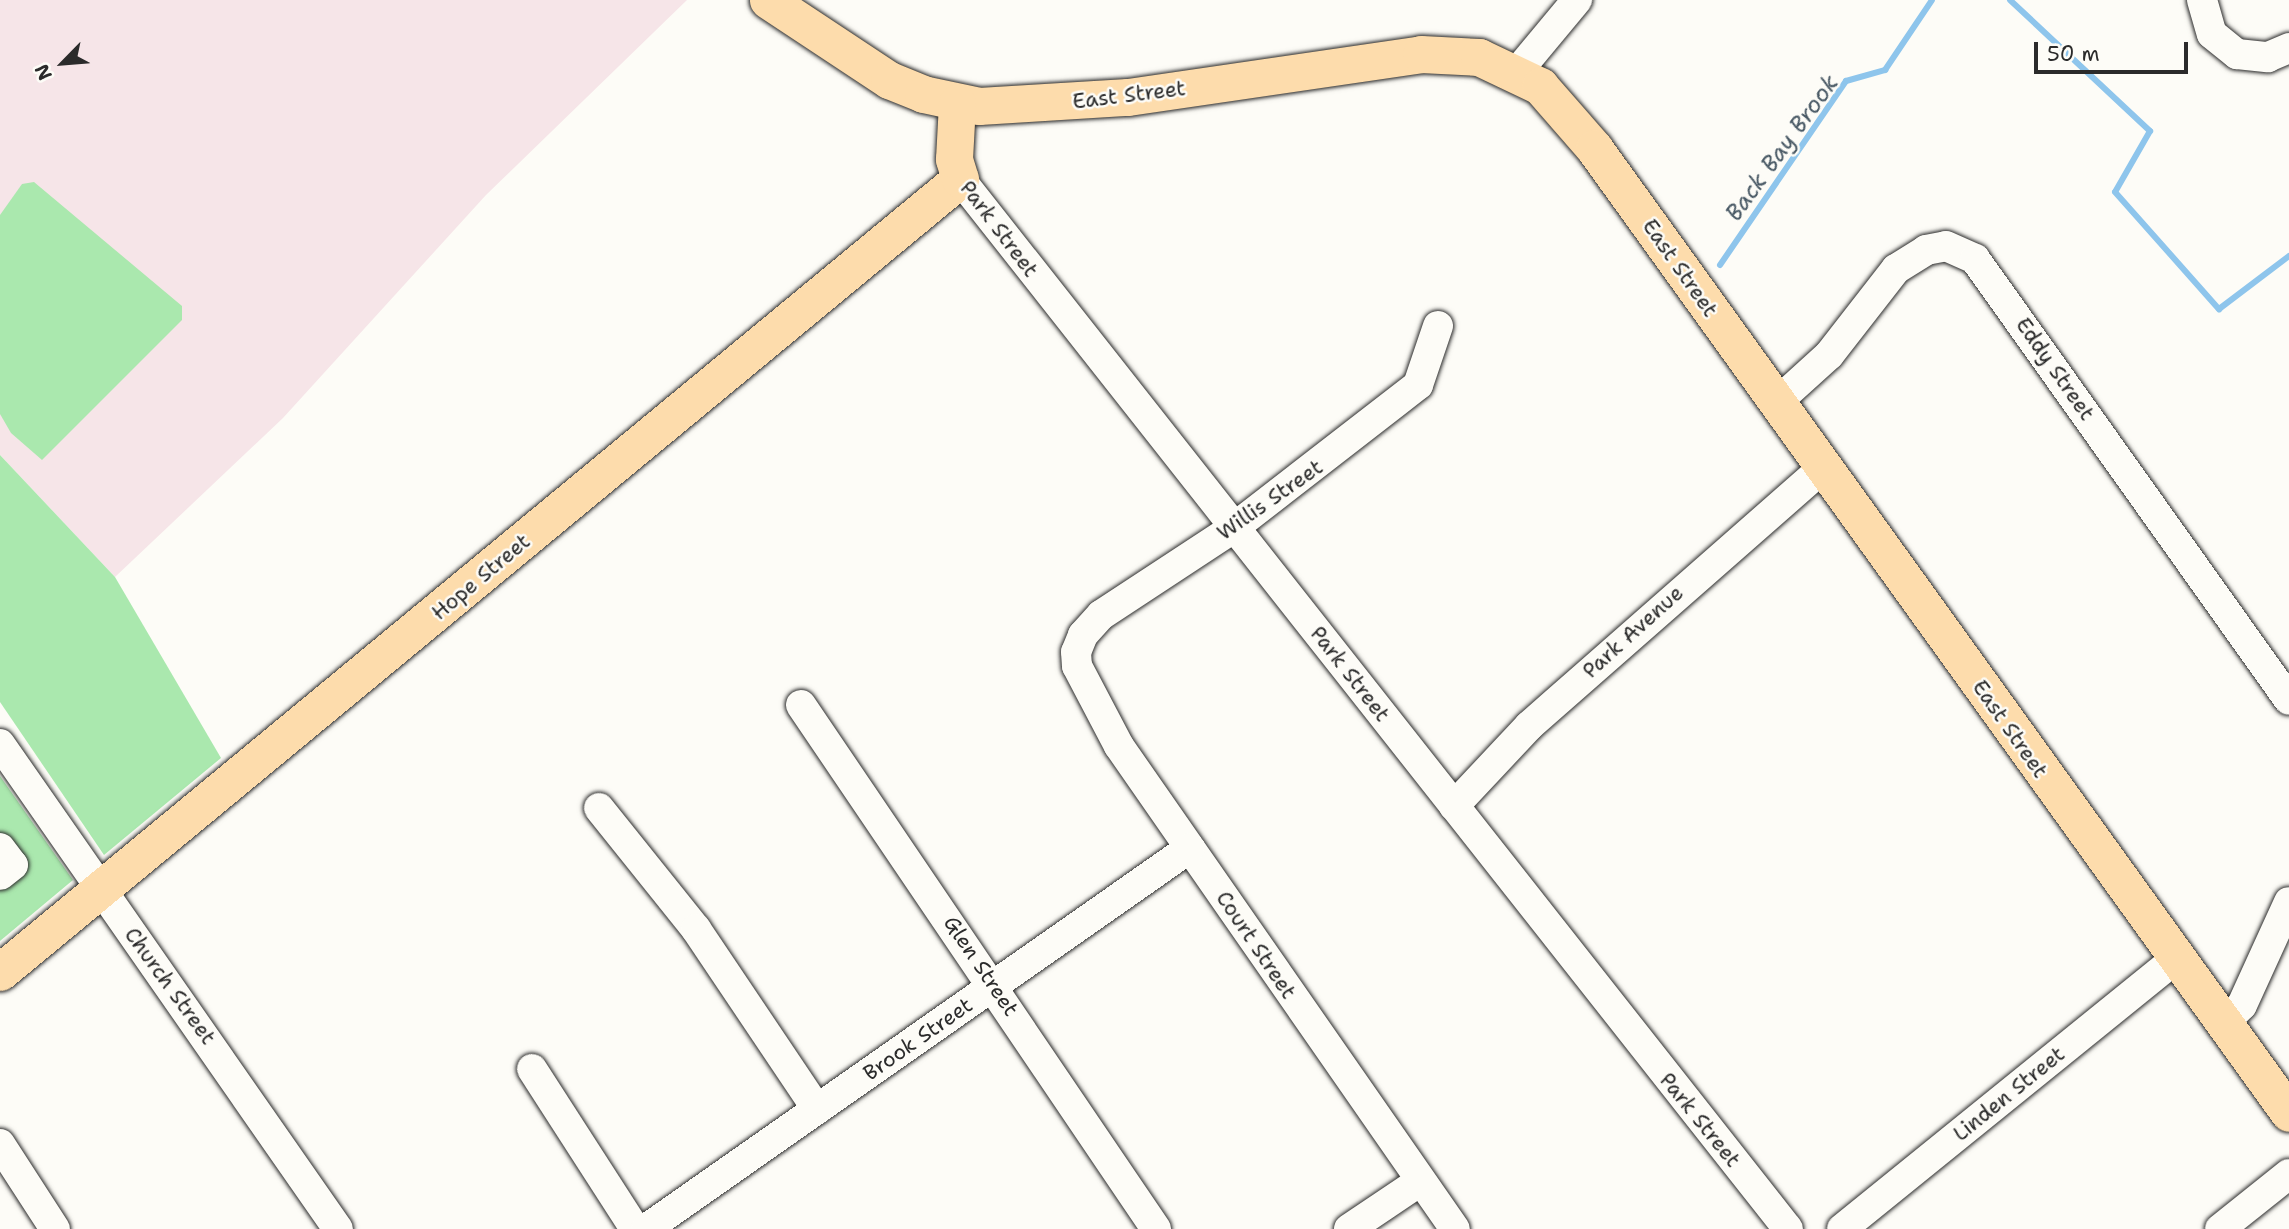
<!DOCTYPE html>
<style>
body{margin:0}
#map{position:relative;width:2289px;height:1229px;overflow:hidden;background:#fdfcf7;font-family:"Shantell Sans",sans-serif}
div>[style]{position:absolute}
.built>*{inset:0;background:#f6e5e8}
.green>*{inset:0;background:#aae8ae}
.stream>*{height:6px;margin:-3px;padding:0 3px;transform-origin:3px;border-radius:3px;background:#8ec5ec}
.roads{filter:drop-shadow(0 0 2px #2b2b2b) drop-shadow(0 0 2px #2b2b2b)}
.minor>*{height:30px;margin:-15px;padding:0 15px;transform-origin:15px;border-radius:15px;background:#fdfcf7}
.major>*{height:37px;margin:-18.5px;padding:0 18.5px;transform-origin:18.5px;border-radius:18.5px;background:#fddcac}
span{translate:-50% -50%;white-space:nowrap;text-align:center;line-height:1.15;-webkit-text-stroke:5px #fdfcf7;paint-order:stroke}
.street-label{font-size:21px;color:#2b2b2b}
.water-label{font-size:23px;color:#495965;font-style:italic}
.north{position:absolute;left:28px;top:28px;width:70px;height:70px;-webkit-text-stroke:5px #fdfcf7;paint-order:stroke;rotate:245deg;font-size:19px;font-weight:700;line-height:28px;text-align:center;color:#2b2b2b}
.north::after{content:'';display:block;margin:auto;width:24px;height:32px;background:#2b2b2b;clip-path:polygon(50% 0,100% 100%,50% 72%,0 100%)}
.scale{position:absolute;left:2034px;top:42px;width:154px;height:32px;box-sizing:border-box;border:4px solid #2b2b2b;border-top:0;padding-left:9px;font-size:21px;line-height:24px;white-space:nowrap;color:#2b2b2b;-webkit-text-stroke:5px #fdfcf7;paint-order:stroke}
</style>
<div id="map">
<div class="built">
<i style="clip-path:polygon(0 0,687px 0,486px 195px,283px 418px,115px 577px,0 455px)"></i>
</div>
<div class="green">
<i style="clip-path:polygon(34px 182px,182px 306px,182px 320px,42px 460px,11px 433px,0 414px,0 215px,22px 184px)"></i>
<i style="clip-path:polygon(0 455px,115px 577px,221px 758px,104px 855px,0 702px)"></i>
<i style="clip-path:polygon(0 776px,73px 880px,0 941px)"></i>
</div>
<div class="stream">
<i style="left:2010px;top:0;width:192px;rotate:43.1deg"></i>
<i style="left:2150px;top:131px;width:70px;rotate:119.8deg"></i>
<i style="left:2115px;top:192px;width:157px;rotate:48.4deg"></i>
<i style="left:2219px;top:309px;width:88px;rotate:-37.1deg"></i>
<i style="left:1720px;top:265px;width:223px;rotate:-55.6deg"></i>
<i style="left:1846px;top:81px;width:41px;rotate:-15.8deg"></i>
<i style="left:1885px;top:70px;width:84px;rotate:-56.1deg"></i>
</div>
<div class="roads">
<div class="minor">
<i style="left:2202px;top:0;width:35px;rotate:74deg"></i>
<i style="left:2212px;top:34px;width:32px;rotate:39deg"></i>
<i style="left:2237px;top:54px;width:31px;rotate:6deg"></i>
<i style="left:2268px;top:57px;width:23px;rotate:-23deg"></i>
<i style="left:1517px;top:72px;width:94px;rotate:-50.2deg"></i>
<i style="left:960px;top:179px;width:1337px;rotate:51.74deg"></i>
<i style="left:1438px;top:326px;width:62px;rotate:108.7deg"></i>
<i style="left:1418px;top:385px;width:232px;rotate:142.2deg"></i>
<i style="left:1235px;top:527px;width:160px;rotate:146.7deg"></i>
<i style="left:1101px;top:615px;width:27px;rotate:132deg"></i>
<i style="left:1083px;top:635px;width:18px;rotate:112deg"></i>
<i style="left:1076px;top:652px;width:14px;rotate:86deg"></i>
<i style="left:1077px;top:666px;width:90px;rotate:62.3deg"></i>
<i style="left:1119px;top:746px;width:588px;rotate:55.18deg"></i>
<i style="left:1776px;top:403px;width:72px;rotate:-42.2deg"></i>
<i style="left:1829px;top:355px;width:109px;rotate:-52.1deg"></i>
<i style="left:1896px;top:269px;width:36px;rotate:-32deg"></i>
<i style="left:1926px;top:250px;width:20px;rotate:-11deg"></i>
<i style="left:1946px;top:246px;width:32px;rotate:24deg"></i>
<i style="left:1975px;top:259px;width:541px;rotate:54.55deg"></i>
<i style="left:801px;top:705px;width:633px;rotate:55.88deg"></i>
<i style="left:0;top:744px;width:591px;rotate:55.13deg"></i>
<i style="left:1454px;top:806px;width:110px;rotate:-46.8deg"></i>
<i style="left:1529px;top:726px;width:391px;rotate:-41.3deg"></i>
<i style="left:599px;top:808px;width:155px;rotate:51.3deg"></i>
<i style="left:696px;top:929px;width:217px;rotate:56.1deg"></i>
<i style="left:0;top:848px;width:21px;rotate:53deg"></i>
<i style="left:13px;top:865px;width:16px;rotate:142deg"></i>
<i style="left:2224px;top:1023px;width:25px;rotate:-45deg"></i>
<i style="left:2242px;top:1005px;width:113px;rotate:-65.5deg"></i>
<i style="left:532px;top:1069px;width:190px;rotate:57.2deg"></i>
<i style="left:0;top:1144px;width:101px;rotate:57.1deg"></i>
<i style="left:646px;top:1229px;width:664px;rotate:-35.01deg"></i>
<i style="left:1349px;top:1229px;width:84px;rotate:-33.9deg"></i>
<i style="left:1842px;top:1229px;width:429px;rotate:-39deg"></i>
<i style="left:2220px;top:1229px;width:88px;rotate:-38.6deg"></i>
</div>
<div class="major">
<i style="left:768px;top:0;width:145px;rotate:33.5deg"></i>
<i style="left:889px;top:80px;width:37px;rotate:22deg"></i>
<i style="left:923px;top:94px;width:57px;rotate:12.1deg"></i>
<i style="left:979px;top:106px;width:149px;rotate:-3.5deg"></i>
<i style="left:1128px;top:97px;width:296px;rotate:-8.3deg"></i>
<i style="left:1421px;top:54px;width:58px;rotate:3deg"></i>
<i style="left:1479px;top:57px;width:68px;rotate:25.4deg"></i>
<i style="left:1540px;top:86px;width:82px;rotate:48.9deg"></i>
<i style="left:1594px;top:148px;width:1189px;rotate:54.24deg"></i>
<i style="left:0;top:972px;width:1245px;rotate:-39.56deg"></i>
<i style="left:960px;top:179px;width:21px;rotate:-107deg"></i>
<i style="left:954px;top:159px;width:56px;rotate:-86.9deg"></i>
</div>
</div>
<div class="street-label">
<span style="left:1129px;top:95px;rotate:-7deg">East Street</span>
<span style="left:999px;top:229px;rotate:53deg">Park Street</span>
<span style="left:1680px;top:268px;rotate:55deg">East Street</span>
<span style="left:2055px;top:369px;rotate:55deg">Eddy Street</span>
<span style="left:1270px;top:500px;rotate:-35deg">Willis Street</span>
<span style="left:481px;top:577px;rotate:-40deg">Hope Street</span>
<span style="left:1633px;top:632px;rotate:-42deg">Park Avenue</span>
<span style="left:1350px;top:674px;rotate:52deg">Park Street</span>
<span style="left:2010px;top:729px;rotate:55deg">East Street</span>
<span style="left:1256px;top:945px;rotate:56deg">Court Street</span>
<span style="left:981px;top:966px;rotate:56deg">Glen Street</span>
<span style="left:170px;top:986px;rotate:54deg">Church Street</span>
<span style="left:918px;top:1039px;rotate:-35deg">Brook Street</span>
<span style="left:2009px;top:1094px;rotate:-39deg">Linden Street</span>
<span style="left:1700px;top:1120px;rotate:51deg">Park Street</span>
</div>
<div class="water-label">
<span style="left:1782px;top:148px;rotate:-54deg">Back Bay Brook</span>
</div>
<div class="north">N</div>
<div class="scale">50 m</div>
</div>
